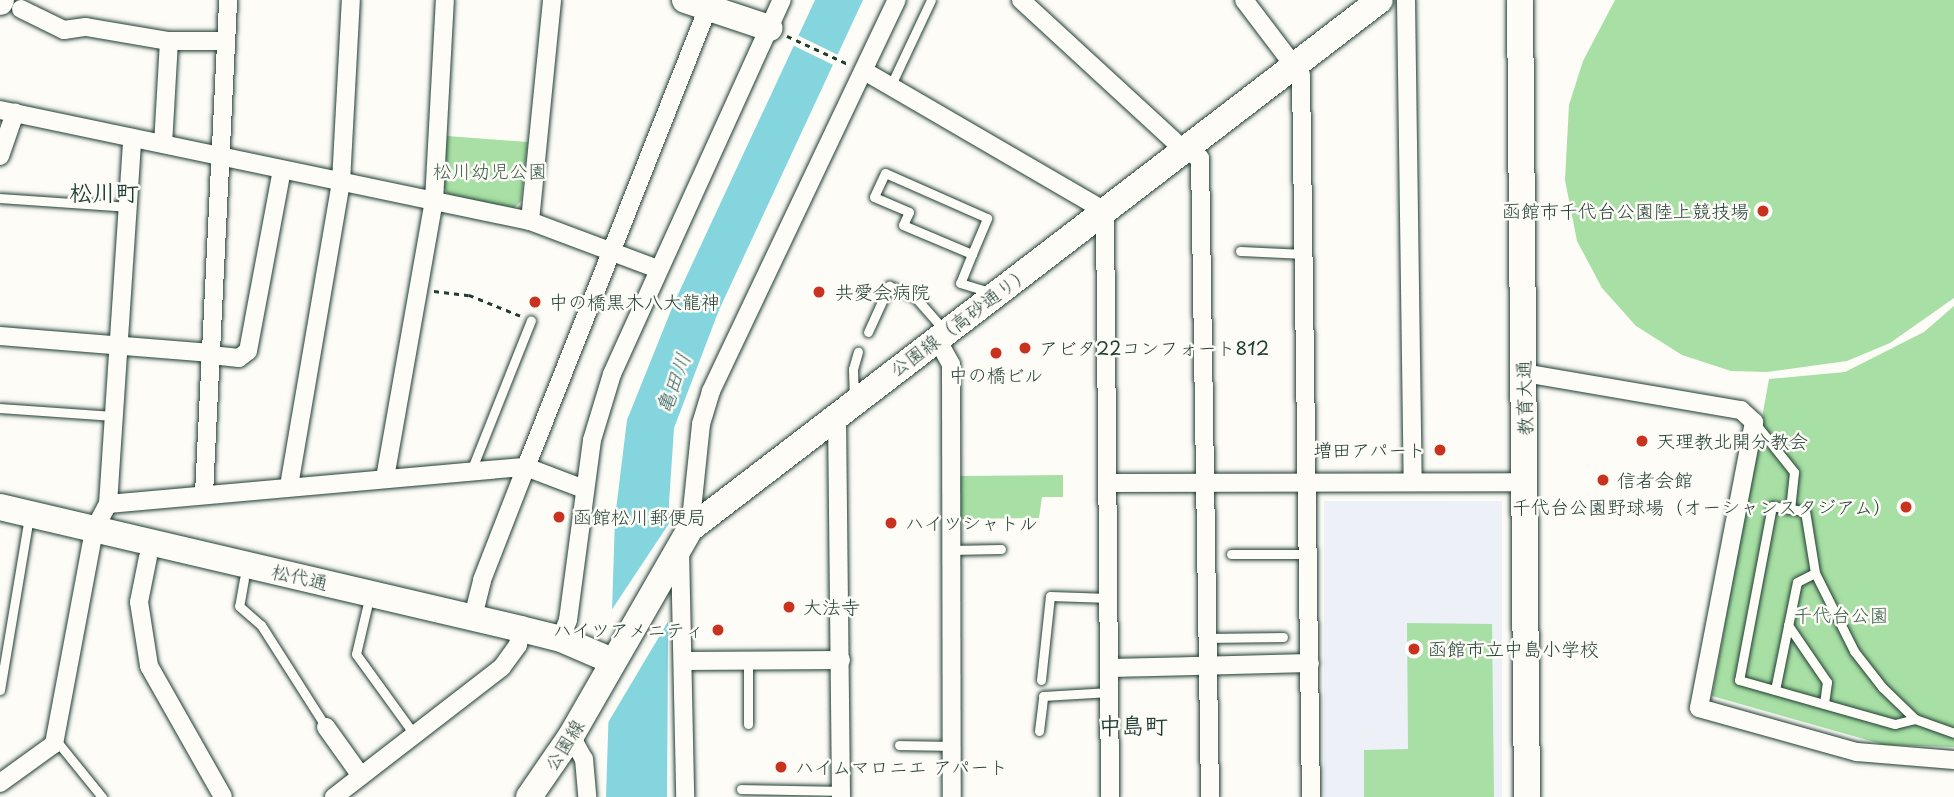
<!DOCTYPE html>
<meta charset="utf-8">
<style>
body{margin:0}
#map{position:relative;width:1954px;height:797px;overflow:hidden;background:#fdfcf7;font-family:"Playpen Sans","Klee One",sans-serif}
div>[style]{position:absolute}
.built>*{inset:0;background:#eef0f8;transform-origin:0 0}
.green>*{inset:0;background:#a7dfa4}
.water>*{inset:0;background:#84d5de}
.pier>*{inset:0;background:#fdfcf7;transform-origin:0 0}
.path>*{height:2.5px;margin-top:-1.25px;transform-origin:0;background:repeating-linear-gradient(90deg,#1f3d34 0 5px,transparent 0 10px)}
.roads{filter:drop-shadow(0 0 2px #1f3d34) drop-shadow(0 0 2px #1f3d34)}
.lane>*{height:9px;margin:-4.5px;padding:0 4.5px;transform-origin:4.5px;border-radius:4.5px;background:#fdfcf7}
.street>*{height:18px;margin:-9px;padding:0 9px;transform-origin:9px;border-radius:9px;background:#fdfcf7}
.secondary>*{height:26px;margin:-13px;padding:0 13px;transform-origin:13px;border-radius:13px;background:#fdfcf7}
.dots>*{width:19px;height:19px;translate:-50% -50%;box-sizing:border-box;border:4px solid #fdfcf7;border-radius:50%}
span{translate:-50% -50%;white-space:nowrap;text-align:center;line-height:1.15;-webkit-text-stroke:5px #fdfcf7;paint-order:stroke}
.park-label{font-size:19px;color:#3a5d4a}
.poi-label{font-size:19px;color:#1f3d34}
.right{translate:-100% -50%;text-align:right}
.left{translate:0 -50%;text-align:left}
.street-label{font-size:19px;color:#1f3d34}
.water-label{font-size:21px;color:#38635e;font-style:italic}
.quarter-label{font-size:23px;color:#1f3d34;font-weight:700}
</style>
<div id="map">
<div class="built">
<i style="left:1324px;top:501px;width:178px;height:296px"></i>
</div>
<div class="green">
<i style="clip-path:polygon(1615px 0,1954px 0,1954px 298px,1890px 343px,1847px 361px,1767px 372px,1731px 371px,1682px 355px,1636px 326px,1602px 288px,1577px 241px,1565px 180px,1569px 105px,1583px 61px)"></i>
<i style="clip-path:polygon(447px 136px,528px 142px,521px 201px,514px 208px,449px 195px,444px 188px)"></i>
<i style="clip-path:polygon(1954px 306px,1954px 747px,1885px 745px,1712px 696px,1769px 379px,1845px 372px,1924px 332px)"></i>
<i style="clip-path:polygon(1063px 475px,1063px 497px,1042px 497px,1039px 518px,960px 519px,959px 476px)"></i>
<i style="clip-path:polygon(1407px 623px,1492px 624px,1494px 797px,1364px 797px,1364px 750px,1408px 749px)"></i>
</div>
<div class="water">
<i style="clip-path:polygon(815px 0,863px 0,719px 310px,674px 428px,669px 503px,667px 797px,606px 797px,615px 518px,627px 420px,674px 303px)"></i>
</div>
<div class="pier">
<i style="left:795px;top:34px;width:51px;height:11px;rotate:26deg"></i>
<i style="clip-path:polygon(672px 519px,672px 615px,606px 726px,609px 614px)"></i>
</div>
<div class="path">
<i style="left:787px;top:36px;width:67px;rotate:24.7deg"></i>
<i style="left:434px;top:291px;width:35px;rotate:7deg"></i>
<i style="left:469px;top:295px;width:56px;rotate:22deg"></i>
</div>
<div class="roads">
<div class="lane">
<i style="left:890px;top:87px;width:96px;rotate:-64.8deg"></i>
<i style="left:0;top:198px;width:129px;rotate:4deg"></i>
<i style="left:1240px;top:251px;width:65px;rotate:2.6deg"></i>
<i style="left:972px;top:254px;width:39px;rotate:-67deg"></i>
<i style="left:987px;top:218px;width:111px;rotate:-156.2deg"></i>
<i style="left:885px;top:173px;width:26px;rotate:115deg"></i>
<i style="left:874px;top:197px;width:38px;rotate:23deg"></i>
<i style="left:909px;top:212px;width:14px;rotate:115deg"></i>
<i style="left:903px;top:225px;width:75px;rotate:22.8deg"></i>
<i style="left:972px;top:254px;width:31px;rotate:112deg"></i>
<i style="left:960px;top:283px;width:31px;rotate:17deg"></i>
<i style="left:868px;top:332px;width:51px;rotate:-65.5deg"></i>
<i style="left:889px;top:286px;width:28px;rotate:23deg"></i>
<i style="left:915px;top:297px;width:45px;rotate:48.6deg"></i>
<i style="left:854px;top:399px;width:30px;rotate:-92deg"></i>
<i style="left:853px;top:369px;width:18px;rotate:-74deg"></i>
<i style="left:0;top:408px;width:113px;rotate:4deg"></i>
<i style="left:1755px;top:423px;width:63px;rotate:51.5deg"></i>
<i style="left:1794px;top:472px;width:37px;rotate:96deg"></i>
<i style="left:1790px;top:509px;width:18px;rotate:-171deg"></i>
<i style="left:1772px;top:506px;width:177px;rotate:100.7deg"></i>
<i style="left:1739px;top:680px;width:162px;rotate:15.8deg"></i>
<i style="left:1895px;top:724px;width:21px;rotate:-14deg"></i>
<i style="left:1915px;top:719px;width:41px;rotate:19.7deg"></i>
<i style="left:471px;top:471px;width:162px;rotate:-68.3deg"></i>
<i style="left:1790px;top:509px;width:15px;rotate:8deg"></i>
<i style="left:1805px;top:511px;width:63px;rotate:80.8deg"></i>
<i style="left:1815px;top:573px;width:87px;rotate:63.4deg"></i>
<i style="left:1854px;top:651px;width:46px;rotate:52.1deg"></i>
<i style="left:1882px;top:687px;width:46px;rotate:44.1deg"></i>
<i style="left:951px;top:550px;width:50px;rotate:-1.1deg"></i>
<i style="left:1231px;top:554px;width:77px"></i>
<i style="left:244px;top:579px;width:27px;rotate:100deg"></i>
<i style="left:239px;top:606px;width:29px;rotate:41deg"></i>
<i style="left:261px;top:625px;width:121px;rotate:57.5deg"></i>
<i style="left:367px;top:607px;width:48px;rotate:103.2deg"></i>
<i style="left:356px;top:654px;width:99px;rotate:54.1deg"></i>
<i style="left:1788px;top:625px;width:69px;rotate:55.6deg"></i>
<i style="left:1827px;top:682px;width:22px;rotate:98deg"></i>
<i style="left:1209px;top:638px;width:74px;rotate:-0.8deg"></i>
<i style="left:1041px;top:680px;width:84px;rotate:-83.9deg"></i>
<i style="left:1050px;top:596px;width:60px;rotate:1.9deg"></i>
<i style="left:0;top:690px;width:176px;rotate:-80.5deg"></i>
<i style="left:1775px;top:690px;width:110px;rotate:-78.5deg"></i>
<i style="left:1797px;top:582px;width:20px;rotate:-27deg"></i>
<i style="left:748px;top:724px;width:63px;rotate:-90deg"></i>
<i style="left:1039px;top:731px;width:35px;rotate:-83deg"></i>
<i style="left:1043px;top:696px;width:67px;rotate:-3.4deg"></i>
<i style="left:55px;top:739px;width:75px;rotate:51deg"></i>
<i style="left:899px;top:745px;width:53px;rotate:1.1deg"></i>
<i style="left:741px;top:789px;width:100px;rotate:1.1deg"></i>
</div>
<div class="street">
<i style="left:1021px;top:0;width:222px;rotate:42.6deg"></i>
<i style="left:1184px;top:150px;width:18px;rotate:27deg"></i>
<i style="left:1200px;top:158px;width:639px;rotate:89.1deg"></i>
<i style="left:1244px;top:0;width:94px;rotate:52.8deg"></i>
<i style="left:1301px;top:75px;width:722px;rotate:89.21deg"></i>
<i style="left:1406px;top:0;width:482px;rotate:89.2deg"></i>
<i style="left:21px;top:9px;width:48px;rotate:26deg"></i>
<i style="left:64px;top:30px;width:22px;rotate:-8deg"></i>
<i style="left:86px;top:27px;width:84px;rotate:9.6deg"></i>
<i style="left:169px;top:41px;width:103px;rotate:93.3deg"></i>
<i style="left:169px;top:41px;width:57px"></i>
<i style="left:866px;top:72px;width:276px;rotate:30.2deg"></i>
<i style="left:1105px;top:211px;width:586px;rotate:89.51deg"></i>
<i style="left:0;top:110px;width:541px;rotate:11.83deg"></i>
<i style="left:530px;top:221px;width:137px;rotate:20.6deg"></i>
<i style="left:0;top:156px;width:46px;rotate:-70.8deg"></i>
<i style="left:530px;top:221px;width:222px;rotate:-84.3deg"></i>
<i style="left:0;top:336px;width:212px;rotate:4.6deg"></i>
<i style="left:937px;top:339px;width:29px;rotate:61deg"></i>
<i style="left:951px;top:364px;width:433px;rotate:89.9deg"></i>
<i style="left:211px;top:355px;width:28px;rotate:6deg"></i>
<i style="left:239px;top:358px;width:11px;rotate:-38deg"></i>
<i style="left:248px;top:351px;width:184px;rotate:-79.4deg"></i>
<i style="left:1524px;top:373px;width:220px;rotate:9.7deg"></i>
<i style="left:1741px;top:410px;width:18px;rotate:43deg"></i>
<i style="left:1754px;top:422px;width:291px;rotate:100.9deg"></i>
<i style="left:1699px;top:708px;width:164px;rotate:15.6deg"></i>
<i style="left:1857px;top:752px;width:97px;rotate:4.7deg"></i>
<i style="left:837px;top:415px;width:382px;rotate:89.4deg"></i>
<i style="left:385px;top:478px;width:281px;rotate:-80deg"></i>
<i style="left:434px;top:201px;width:201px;rotate:-86.9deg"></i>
<i style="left:1110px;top:483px;width:415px;rotate:-0.1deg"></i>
<i style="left:289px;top:486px;width:308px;rotate:-80.3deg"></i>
<i style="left:341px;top:182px;width:182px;rotate:-86.9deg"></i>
<i style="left:204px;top:494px;width:495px;rotate:-87.2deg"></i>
<i style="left:108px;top:504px;width:367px;rotate:-86.2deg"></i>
<i style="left:690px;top:529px;width:106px;rotate:-84deg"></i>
<i style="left:701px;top:424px;width:34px;rotate:-73deg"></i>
<i style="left:711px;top:391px;width:433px;rotate:-64.6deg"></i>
<i style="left:680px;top:549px;width:248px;rotate:88.8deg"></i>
<i style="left:148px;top:557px;width:46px;rotate:101.3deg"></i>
<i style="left:139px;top:602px;width:65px;rotate:81.1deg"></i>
<i style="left:149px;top:666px;width:150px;rotate:60.5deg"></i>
<i style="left:473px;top:617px;width:38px;rotate:-76deg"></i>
<i style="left:482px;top:580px;width:121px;rotate:-68.7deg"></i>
<i style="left:526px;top:467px;width:502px;rotate:-68.39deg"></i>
<i style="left:561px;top:639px;width:20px;rotate:-70deg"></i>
<i style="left:568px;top:620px;width:182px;rotate:-82.4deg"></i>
<i style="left:592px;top:440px;width:69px;rotate:-73.1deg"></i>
<i style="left:612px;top:374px;width:411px;rotate:-65.6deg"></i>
<i style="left:684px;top:661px;width:157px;rotate:-0.4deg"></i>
<i style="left:1110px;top:668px;width:200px;rotate:-1.4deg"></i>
<i style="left:326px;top:727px;width:60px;rotate:54.5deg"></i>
<i style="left:571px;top:736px;width:26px;rotate:61deg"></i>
<i style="left:584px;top:759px;width:38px;rotate:85deg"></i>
<i style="left:0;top:783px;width:67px;rotate:-35.8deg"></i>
<i style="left:54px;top:744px;width:218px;rotate:-79.4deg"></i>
<i style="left:94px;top:530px;width:30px;rotate:-62deg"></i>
<i style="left:108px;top:504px;width:420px;rotate:-5.1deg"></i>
<i style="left:526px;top:467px;width:62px;rotate:20.8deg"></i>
<i style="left:334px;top:797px;width:212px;rotate:-37.7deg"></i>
<i style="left:502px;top:667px;width:27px;rotate:-54deg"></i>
<i style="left:518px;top:645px;width:16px;rotate:-79deg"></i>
</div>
<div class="secondary">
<i style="left:685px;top:0;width:89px;rotate:18.4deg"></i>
<i style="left:1520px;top:0;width:797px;rotate:89.5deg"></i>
<i style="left:0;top:2px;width:2px;rotate:-63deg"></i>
<i style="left:0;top:507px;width:535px;rotate:13.18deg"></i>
<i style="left:521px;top:629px;width:41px;rotate:14deg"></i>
<i style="left:561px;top:639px;width:56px;rotate:23.3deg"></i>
<i style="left:529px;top:797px;width:74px;rotate:-55.5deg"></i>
<i style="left:571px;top:736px;width:239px;rotate:-60.1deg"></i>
<i style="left:690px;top:529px;width:869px;rotate:-37.48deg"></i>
</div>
</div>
<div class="dots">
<i style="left:1763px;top:211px;background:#c8321e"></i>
<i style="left:819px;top:292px;background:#c8321e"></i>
<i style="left:535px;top:302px;background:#c8321e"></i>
<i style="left:1025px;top:348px;background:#c8321e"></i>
<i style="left:996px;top:353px;background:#c8321e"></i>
<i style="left:1642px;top:441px;background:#c8321e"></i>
<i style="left:1440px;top:450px;background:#c8321e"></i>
<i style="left:1603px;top:480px;background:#c8321e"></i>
<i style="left:1906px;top:507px;background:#c8321e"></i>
<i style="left:559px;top:517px;background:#c8321e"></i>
<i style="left:891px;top:523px;background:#c8321e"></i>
<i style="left:789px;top:607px;background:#c8321e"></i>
<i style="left:718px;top:630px;background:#c8321e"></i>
<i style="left:1414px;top:649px;background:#c8321e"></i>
<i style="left:781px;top:767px;background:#c8321e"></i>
</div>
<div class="park-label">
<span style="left:490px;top:171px">松川幼児公園</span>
<span style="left:1841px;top:615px">千代台公園</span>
</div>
<div class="poi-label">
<span class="right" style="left:1749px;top:211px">函館市千代台公園陸上競技場</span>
<span class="left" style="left:835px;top:292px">共愛会病院</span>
<span class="left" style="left:549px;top:302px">中の橋黒木八大龍神</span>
<span class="left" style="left:1039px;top:348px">アビタ22コンフォート812</span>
<span style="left:996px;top:375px">中の橋ビル</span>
<span class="left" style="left:1656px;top:441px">天理教北開分教会</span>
<span class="right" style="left:1426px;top:450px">増田アパート</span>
<span class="left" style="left:1617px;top:480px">信者会館</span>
<span class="right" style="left:1892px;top:507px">千代台公園野球場（オーシャンスタジアム）</span>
<span class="left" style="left:573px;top:517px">函館松川郵便局</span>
<span class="left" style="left:905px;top:523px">ハイツシャトル</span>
<span class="left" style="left:803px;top:607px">大法寺</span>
<span class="right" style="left:704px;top:630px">ハイツアメニティ</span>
<span class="left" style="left:1428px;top:649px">函館市立中島小学校</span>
<span class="left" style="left:795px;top:767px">ハイムマロニエ アパート</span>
</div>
<div class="street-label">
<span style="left:960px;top:321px;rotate:-37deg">公園線（高砂通り）</span>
<span style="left:1524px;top:398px;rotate:-91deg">教育大通</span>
<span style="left:300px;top:577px;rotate:13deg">松代通</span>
<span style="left:564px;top:745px;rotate:-58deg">公園線</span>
</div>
<div class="water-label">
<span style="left:672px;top:383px;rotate:-70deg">亀田川</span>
</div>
<div class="quarter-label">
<span style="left:104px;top:192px">松川町</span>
<span style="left:1133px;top:725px">中島町</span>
</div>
</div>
